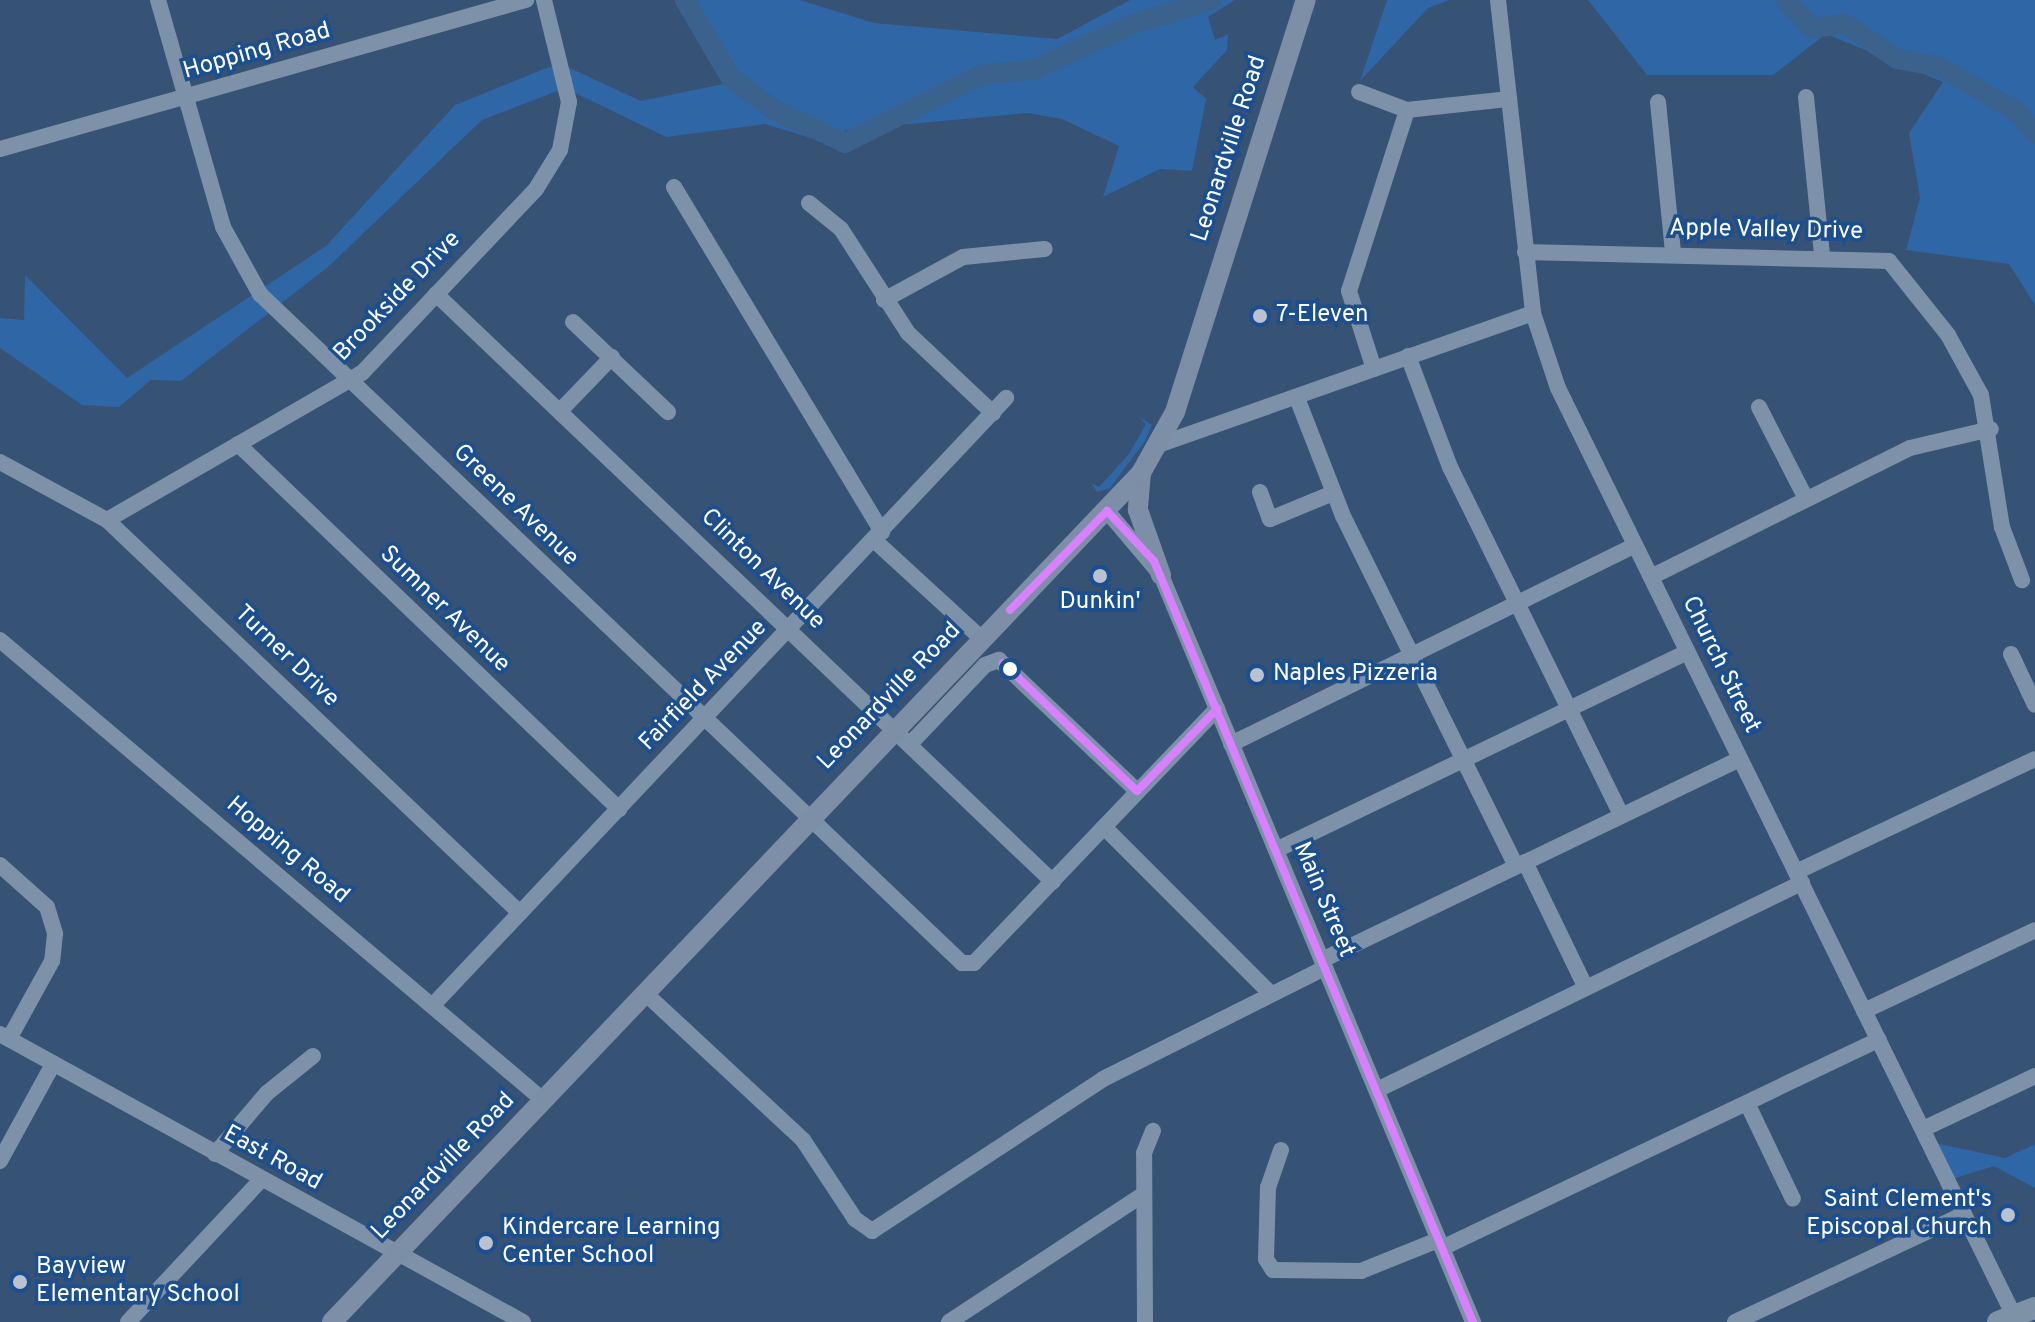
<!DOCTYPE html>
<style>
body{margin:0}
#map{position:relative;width:2035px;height:1322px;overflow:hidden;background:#365274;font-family:Overpass,sans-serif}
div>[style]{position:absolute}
.green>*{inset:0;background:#2f66a5}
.river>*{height:20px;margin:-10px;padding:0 10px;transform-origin:10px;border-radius:10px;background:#3b618d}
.minor>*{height:16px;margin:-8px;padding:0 8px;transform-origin:8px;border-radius:8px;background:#7d92a8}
.major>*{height:20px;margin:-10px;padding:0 10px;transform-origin:10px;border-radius:10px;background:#7d8ea7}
.highway>*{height:22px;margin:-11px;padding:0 11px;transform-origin:11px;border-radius:11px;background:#7e92a7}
.bus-1>*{height:8px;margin:-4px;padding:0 4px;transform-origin:4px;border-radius:4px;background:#d880ff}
.dots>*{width:22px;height:22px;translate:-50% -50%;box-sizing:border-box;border:4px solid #1b4f8f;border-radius:50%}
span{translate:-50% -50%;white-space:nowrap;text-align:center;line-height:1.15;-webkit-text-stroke:7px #1b4f8f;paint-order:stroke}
.street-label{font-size:24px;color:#fff}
.poi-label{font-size:24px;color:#fff}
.left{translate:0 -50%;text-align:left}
.right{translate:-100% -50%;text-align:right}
</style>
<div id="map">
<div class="green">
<i style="clip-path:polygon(679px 0,800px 0,874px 23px,1057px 39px,1130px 0,1235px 0,1208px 17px,1215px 40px,1228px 34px,1227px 50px,1193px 87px,1206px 99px,1192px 171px,1160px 169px,1103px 197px,1119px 146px,1062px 119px,1028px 113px,845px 130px,840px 147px,765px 124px,666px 137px,565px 88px,482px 120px,328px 267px,181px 381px,151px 380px,119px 407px,82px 405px,0 348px,0 318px,24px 320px,25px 275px,127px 378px,326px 246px,455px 105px,559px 63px,641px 101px,723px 84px)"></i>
<i style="clip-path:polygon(1387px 0,1450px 0,1428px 8px,1360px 81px)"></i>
<i style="clip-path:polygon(1588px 0,2035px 0,2035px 305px,2009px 264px,1906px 250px,1920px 198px,1909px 133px,1943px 82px,1826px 34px,1773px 75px,1647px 75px)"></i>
<i style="clip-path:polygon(1139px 417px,1152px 425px,1145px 441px,1110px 488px,1097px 492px,1091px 483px,1099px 487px,1129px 454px,1146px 424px)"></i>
<i style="clip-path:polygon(1926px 1141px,2005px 1158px,2035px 1144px,2035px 1188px,1994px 1166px,1946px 1181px)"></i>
</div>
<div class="river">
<i style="left:685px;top:0;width:89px;rotate:59.7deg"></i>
<i style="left:730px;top:77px;width:54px;rotate:36.7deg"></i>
<i style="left:773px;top:109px;width:80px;rotate:25.3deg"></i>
<i style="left:845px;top:143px;width:152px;rotate:-26.6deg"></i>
<i style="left:981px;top:75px;width:55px;rotate:-6.2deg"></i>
<i style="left:1036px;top:69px;width:104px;rotate:-25.1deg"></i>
<i style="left:1130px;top:25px;width:85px;rotate:-17.2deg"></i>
<i style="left:1786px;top:0;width:38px;rotate:47deg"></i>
<i style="left:1812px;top:28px;width:33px;rotate:-7deg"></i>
<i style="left:1845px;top:24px;width:63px;rotate:33.9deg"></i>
<i style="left:1897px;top:59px;width:45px;rotate:10.3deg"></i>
<i style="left:1941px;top:67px;width:92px;rotate:30.7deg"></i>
<i style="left:2020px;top:114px;width:25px;rotate:53deg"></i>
</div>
<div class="minor">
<i style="left:158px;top:0;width:236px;rotate:74deg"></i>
<i style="left:223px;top:227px;width:77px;rotate:61.1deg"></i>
<i style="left:260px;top:294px;width:970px;rotate:43.62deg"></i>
<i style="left:962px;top:963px;width:12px"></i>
<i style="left:974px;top:963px;width:352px;rotate:-46.3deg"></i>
<i style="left:1498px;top:0;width:315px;rotate:83.6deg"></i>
<i style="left:1533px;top:313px;width:79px;rotate:71.6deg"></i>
<i style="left:1558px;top:388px;width:1034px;rotate:63.83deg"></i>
<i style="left:1359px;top:92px;width:51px;rotate:20.6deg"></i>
<i style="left:1407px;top:110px;width:103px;rotate:-6.2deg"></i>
<i style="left:1806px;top:97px;width:159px;rotate:84.2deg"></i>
<i style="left:1658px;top:102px;width:152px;rotate:84.3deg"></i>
<i style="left:0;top:149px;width:547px;rotate:-15.82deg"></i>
<i style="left:674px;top:187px;width:403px;rotate:58.9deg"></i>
<i style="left:809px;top:203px;width:41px;rotate:39.1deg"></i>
<i style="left:841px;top:229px;width:124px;rotate:57.2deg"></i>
<i style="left:908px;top:333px;width:117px;rotate:43.3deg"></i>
<i style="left:1525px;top:252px;width:364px;rotate:1.4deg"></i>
<i style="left:1889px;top:261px;width:95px;rotate:51.4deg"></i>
<i style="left:1948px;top:335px;width:68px;rotate:61.2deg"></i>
<i style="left:1981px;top:395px;width:134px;rotate:81deg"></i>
<i style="left:2002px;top:527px;width:57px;rotate:69.3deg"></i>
<i style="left:436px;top:294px;width:852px;rotate:43.62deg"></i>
<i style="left:884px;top:300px;width:90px;rotate:-28.6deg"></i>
<i style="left:963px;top:257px;width:82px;rotate:-5.6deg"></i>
<i style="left:573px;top:322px;width:131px;rotate:43.5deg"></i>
<i style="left:1408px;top:356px;width:119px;rotate:69.3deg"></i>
<i style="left:1450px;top:467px;width:388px;rotate:63.8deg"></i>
<i style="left:1374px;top:369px;width:82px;rotate:-107.8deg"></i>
<i style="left:1349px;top:291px;width:190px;rotate:-72.2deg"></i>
<i style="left:1297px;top:398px;width:127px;rotate:68.7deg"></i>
<i style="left:1343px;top:516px;width:390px;rotate:63.7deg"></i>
<i style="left:1759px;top:407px;width:103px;rotate:62.9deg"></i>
<i style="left:560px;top:411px;width:75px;rotate:-46.1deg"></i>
<i style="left:238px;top:444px;width:528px;rotate:43.77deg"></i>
<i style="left:1161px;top:444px;width:394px;rotate:-19.4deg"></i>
<i style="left:0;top:462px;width:122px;rotate:28.5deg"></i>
<i style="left:107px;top:520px;width:570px;rotate:43.58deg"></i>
<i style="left:1260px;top:492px;width:29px;rotate:70deg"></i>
<i style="left:1270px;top:519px;width:68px;rotate:-22.4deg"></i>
<i style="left:1107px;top:511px;width:84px;rotate:49.8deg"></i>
<i style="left:1161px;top:575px;width:810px;rotate:67.33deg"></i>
<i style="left:107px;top:520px;width:294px;rotate:-30deg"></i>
<i style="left:362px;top:373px;width:253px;rotate:-46.6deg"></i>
<i style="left:536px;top:189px;width:46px;rotate:-58.4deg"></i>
<i style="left:560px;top:150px;width:49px;rotate:-79.4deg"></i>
<i style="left:569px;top:102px;width:105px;rotate:-103.8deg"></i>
<i style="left:874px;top:540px;width:147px;rotate:42.5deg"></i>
<i style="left:1651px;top:577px;width:289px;rotate:-26.5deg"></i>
<i style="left:1910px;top:448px;width:83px;rotate:-13.2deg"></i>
<i style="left:0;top:640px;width:712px;rotate:40.27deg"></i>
<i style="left:2011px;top:654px;width:56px;rotate:64.8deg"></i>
<i style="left:911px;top:743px;width:108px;rotate:-46.5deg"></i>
<i style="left:985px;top:665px;width:15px;rotate:-20deg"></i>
<i style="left:999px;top:660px;width:190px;rotate:43.5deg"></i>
<i style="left:1231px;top:744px;width:450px;rotate:-26.2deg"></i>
<i style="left:1104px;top:827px;width:236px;rotate:45deg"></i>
<i style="left:1276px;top:850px;width:456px;rotate:-25.7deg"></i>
<i style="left:1525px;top:862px;width:140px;rotate:64.2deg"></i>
<i style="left:0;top:865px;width:63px;rotate:41.8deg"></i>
<i style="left:47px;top:907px;width:28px;rotate:73deg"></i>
<i style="left:55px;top:934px;width:27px;rotate:96deg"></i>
<i style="left:52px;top:961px;width:89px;rotate:118.9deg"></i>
<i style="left:1796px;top:872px;width:264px;rotate:-25.3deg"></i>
<i style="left:1322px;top:960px;width:463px;rotate:-25.7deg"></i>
<i style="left:645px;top:993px;width:216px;rotate:42.9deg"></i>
<i style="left:803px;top:1140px;width:95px;rotate:56.6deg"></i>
<i style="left:855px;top:1219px;width:21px;rotate:35deg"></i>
<i style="left:872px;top:1231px;width:277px;rotate:-33.3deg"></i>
<i style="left:1103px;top:1079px;width:248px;rotate:-26.6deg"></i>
<i style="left:433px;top:1005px;width:835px;rotate:-46.65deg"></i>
<i style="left:1864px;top:1011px;width:189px;rotate:-25.3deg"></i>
<i style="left:0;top:1034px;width:597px;rotate:28.84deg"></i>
<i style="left:1377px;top:1090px;width:473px;rotate:-26deg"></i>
<i style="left:1747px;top:1103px;width:106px;rotate:64.4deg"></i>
<i style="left:1923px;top:1129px;width:124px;rotate:-25.3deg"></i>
<i style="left:1281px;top:1150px;width:39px;rotate:109deg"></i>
<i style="left:1268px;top:1187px;width:72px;rotate:91.6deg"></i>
<i style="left:1266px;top:1259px;width:13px;rotate:58deg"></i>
<i style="left:1273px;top:1270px;width:88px;rotate:0.7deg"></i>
<i style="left:1361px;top:1271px;width:83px;rotate:-21.9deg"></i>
<i style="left:215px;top:1154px;width:80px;rotate:-49.6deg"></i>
<i style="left:267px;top:1093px;width:59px;rotate:-38.8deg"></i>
<i style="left:0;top:1161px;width:111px;rotate:-61.3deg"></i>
<i style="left:1442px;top:1248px;width:484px;rotate:-25.5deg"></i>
<i style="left:128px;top:1322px;width:195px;rotate:-46.9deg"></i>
<i style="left:949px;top:1322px;width:233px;rotate:-33.3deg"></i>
<i style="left:1145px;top:1322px;width:169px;rotate:-90.3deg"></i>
<i style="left:1144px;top:1153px;width:24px;rotate:-68deg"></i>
<i style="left:1735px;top:1322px;width:253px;rotate:-25.2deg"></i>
</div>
<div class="major">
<i style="left:1141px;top:473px;width:37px;rotate:95deg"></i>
<i style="left:1138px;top:510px;width:69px;rotate:70.5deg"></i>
<i style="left:332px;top:1322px;width:1173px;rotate:-46.38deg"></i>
<i style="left:1141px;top:473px;width:70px;rotate:-60.9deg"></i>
<i style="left:1175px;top:412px;width:432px;rotate:-72.4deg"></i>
</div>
<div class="highway">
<i style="left:1998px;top:1322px;width:40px;rotate:-21deg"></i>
</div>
<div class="bus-1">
<i style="left:1010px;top:610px;width:139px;rotate:-45.6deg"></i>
<i style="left:1107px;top:511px;width:69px;rotate:46.8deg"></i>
<i style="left:1154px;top:561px;width:825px;rotate:67.26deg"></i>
<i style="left:1003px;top:663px;width:185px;rotate:43.7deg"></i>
<i style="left:1137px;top:791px;width:115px;rotate:-45.7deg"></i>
</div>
<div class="dots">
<i style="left:1260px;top:316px;background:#b9c2ce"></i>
<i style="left:1100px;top:576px;background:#b9c2ce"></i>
<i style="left:1010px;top:669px;background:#fff"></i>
<i style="left:1257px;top:675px;background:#b9c2ce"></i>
<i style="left:2008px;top:1215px;background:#b9c2ce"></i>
<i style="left:486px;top:1243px;background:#b9c2ce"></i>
<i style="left:20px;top:1282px;background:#b9c2ce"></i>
</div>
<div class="street-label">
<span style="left:257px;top:52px;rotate:-16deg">Hopping Road</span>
<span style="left:1230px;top:149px;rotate:-72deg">Leonardville Road</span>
<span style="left:1766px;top:231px;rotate:1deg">Apple Valley Drive</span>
<span style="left:398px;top:297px;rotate:-46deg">Brookside Drive</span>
<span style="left:515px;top:506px;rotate:44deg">Greene Avenue</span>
<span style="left:762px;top:570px;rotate:44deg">Clinton Avenue</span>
<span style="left:444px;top:610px;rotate:44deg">Sumner Avenue</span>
<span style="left:286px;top:657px;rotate:44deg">Turner Drive</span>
<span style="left:1720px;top:665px;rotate:64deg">Church Street</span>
<span style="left:704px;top:686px;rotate:-46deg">Fairfield Avenue</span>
<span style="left:890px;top:697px;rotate:-46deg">Leonardville Road</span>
<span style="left:287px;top:851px;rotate:40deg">Hopping Road</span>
<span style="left:1323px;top:900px;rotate:67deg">Main Street</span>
<span style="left:272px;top:1159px;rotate:29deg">East Road</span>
<span style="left:444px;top:1167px;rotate:-46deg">Leonardville Road</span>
</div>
<div class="poi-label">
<span class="left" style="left:1276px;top:316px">7-Eleven</span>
<span style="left:1100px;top:603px">Dunkin'</span>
<span class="left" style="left:1273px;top:675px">Naples Pizzeria</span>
<span class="right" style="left:1992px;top:1215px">Saint Clement's<br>Episcopal Church</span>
<span class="left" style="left:502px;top:1243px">Kindercare Learning<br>Center School</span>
<span class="left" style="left:36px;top:1282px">Bayview<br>Elementary School</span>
</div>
</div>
